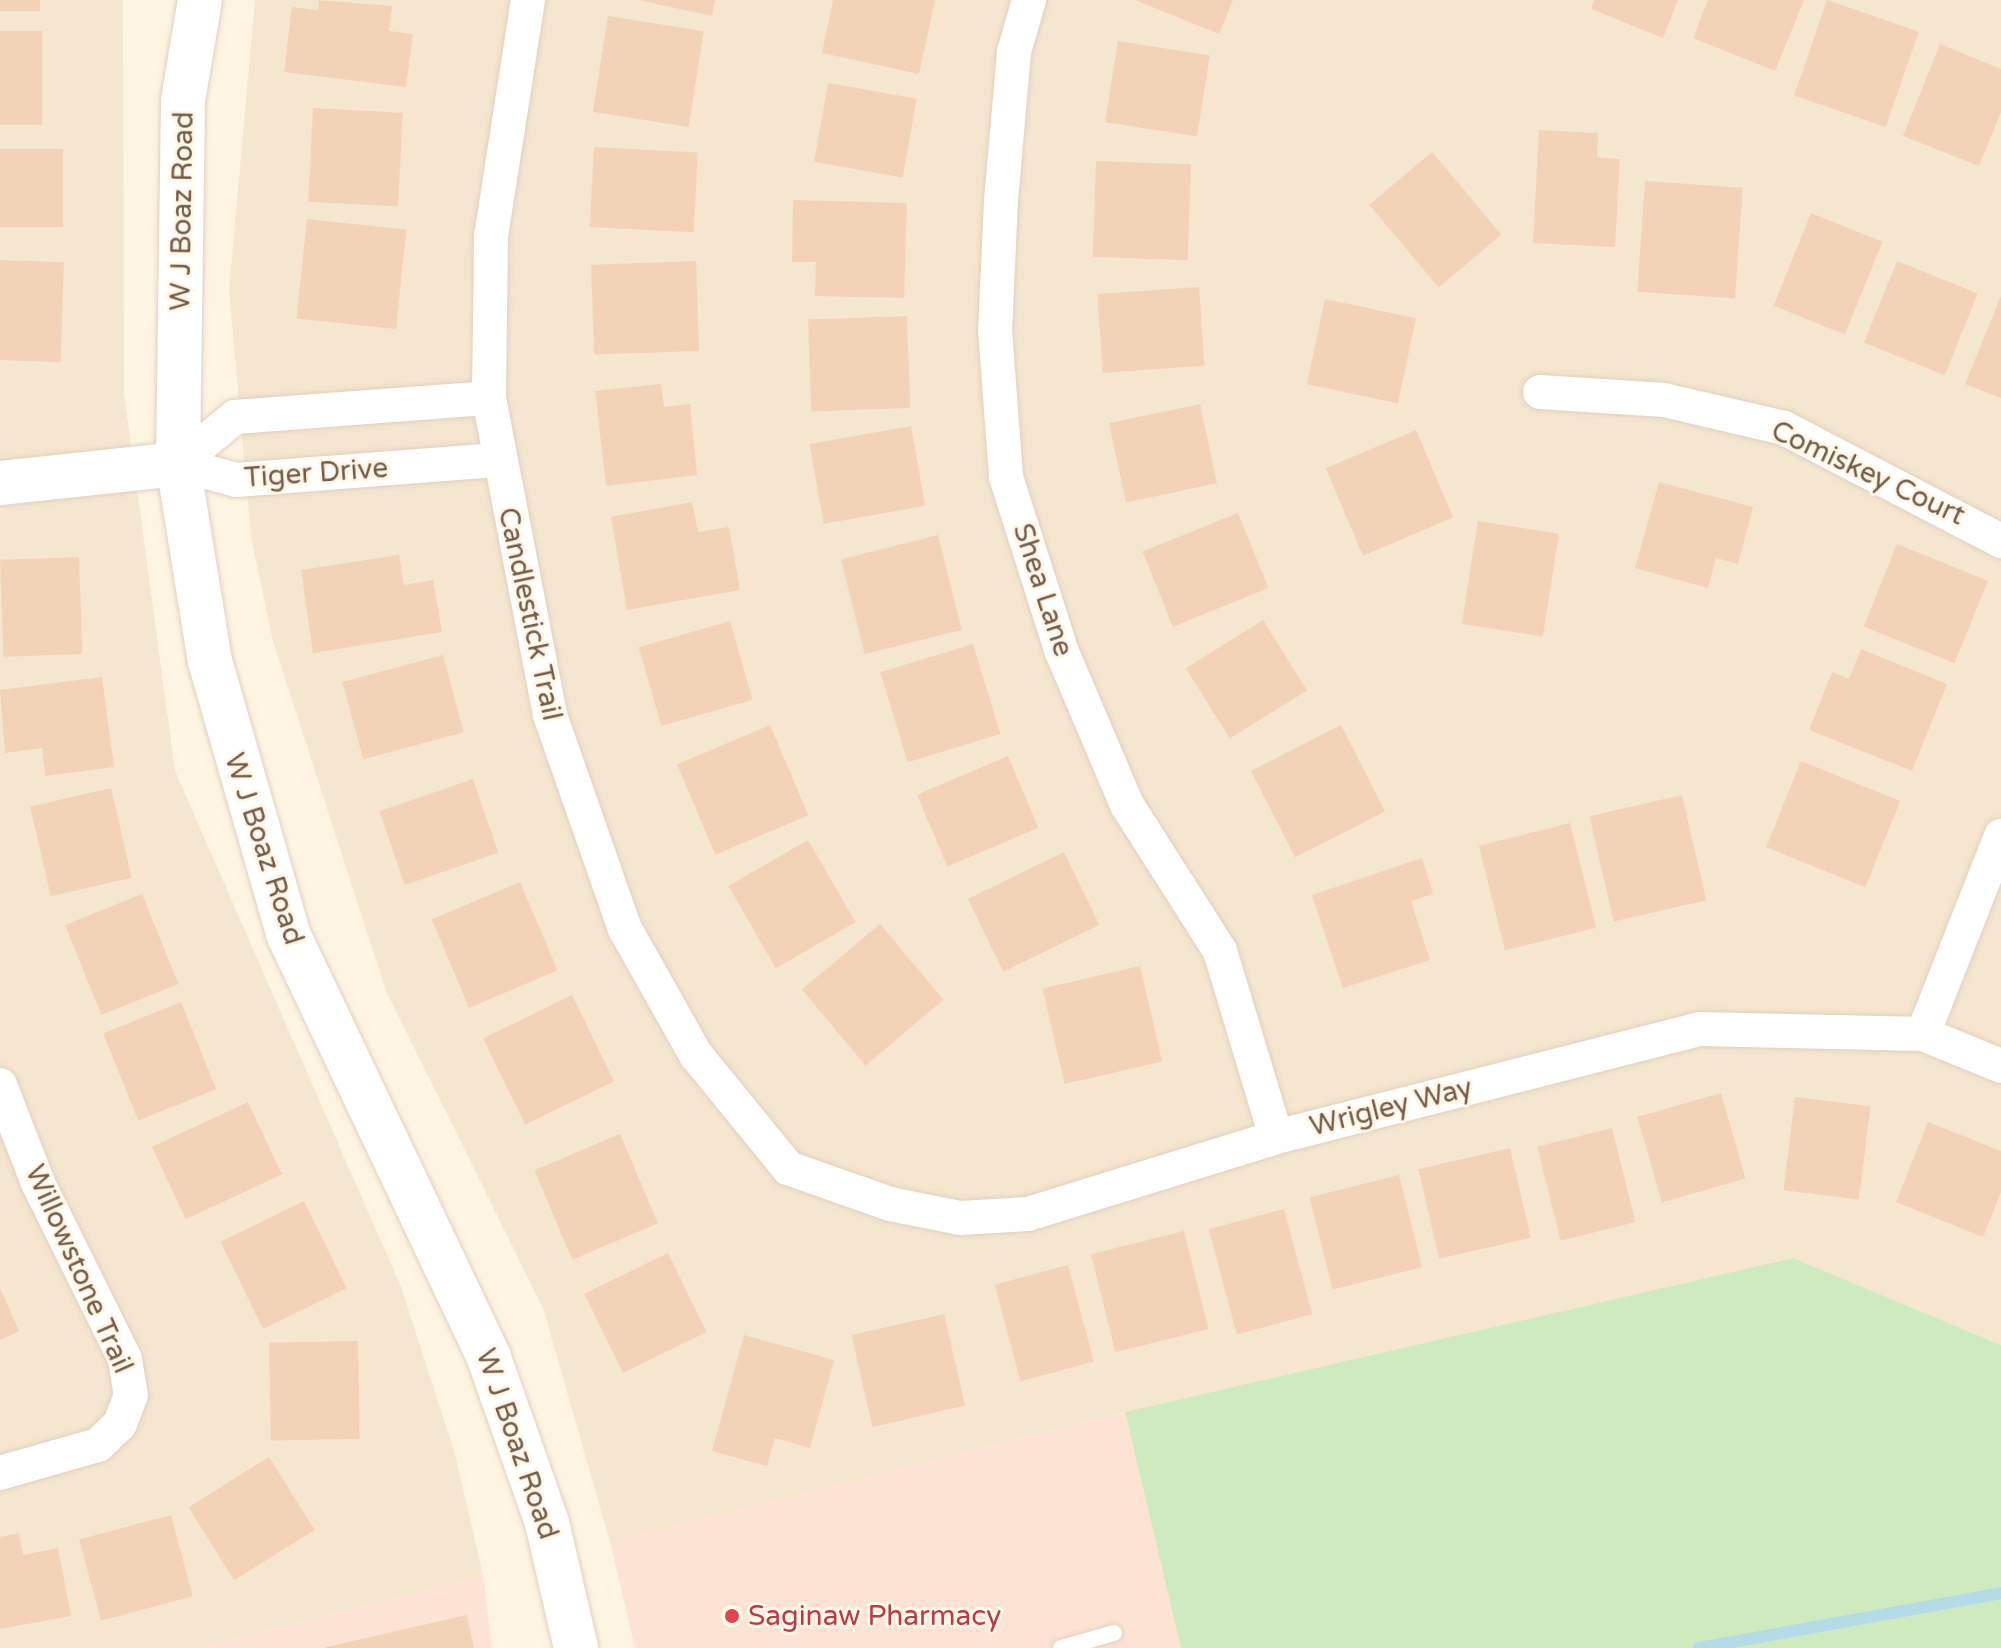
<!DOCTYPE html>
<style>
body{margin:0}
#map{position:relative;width:2001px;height:1648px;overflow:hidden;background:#fdf4e1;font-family:"Varela Round",sans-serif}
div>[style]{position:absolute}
.residential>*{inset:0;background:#f4e6cf}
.commercial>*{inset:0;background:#fde3d4}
.green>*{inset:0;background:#ceeabf}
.stream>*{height:12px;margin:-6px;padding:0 6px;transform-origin:6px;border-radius:6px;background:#b5dce6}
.building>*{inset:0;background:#f3d3b8;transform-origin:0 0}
.roads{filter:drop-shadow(0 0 2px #e1d0bd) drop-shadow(0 0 2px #e1d0bd)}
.lane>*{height:16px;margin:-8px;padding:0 8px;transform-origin:8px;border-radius:8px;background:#fff}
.street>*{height:34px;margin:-17px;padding:0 17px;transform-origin:17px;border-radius:17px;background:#fff}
.secondary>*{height:44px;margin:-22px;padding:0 22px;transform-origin:22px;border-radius:22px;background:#fff}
.dots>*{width:22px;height:22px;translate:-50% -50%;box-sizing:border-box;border:4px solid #fff7e8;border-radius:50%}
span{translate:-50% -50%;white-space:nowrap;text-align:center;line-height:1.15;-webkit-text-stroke:6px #fff7e8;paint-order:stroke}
.street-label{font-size:28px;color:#745a47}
.health-label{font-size:28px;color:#be3a42}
.left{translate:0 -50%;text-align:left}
</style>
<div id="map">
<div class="residential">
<i style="clip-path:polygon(0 0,123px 0,124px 393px,175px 771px,401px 1287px,455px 1454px,483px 1575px,199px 1648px,0 1648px)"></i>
<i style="clip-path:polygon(255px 0,2001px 0,2001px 1345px,1793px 1258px,1125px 1412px,610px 1542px,543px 1308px,386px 991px,273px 641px,251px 537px,229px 290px)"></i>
</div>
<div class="commercial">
<i style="clip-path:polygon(1125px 1412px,1181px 1648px,635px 1648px,610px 1542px)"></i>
<i style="clip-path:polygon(483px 1575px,492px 1648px,199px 1648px)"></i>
</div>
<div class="green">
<i style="clip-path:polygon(1793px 1258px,2001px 1345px,2001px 1648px,1181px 1648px,1125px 1412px)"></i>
</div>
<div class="stream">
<i style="left:1699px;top:1648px;width:307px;rotate:-10.3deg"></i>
</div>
<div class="building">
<i style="left:0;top:0;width:40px;height:11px"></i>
<i style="clip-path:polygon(319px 0,392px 6px,389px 31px,413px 34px,406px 87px,284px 72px,292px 7px,318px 10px)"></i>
<i style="clip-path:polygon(639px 0,715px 0,712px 16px)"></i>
<i style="clip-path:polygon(833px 0,935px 0,919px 74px,822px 53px)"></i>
<i style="clip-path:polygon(1135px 0,1233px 0,1219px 34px)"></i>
<i style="clip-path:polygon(1594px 0,1678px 0,1663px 38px,1591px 9px)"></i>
<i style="clip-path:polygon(1708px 0,1804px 0,1775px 71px,1693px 38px)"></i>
<i style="left:1827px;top:0;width:97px;height:101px;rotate:19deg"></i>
<i style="left:608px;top:16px;width:97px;height:97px;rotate:9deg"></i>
<i style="left:0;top:31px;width:42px;height:94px"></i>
<i style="left:1118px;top:41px;width:93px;height:82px;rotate:9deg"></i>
<i style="clip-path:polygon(1940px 44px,2001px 69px,2001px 112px,1979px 166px,1903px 136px)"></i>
<i style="left:828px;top:83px;width:90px;height:80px;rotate:10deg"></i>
<i style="left:313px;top:108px;width:90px;height:94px;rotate:3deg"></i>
<i style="clip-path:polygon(1539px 130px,1598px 133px,1597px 157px,1620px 159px,1615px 247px,1533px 243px)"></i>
<i style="left:594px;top:147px;width:104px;height:80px;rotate:3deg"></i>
<i style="left:0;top:149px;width:63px;height:78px"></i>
<i style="left:1432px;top:152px;width:108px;height:82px;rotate:50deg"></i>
<i style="left:1096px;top:161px;width:95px;height:96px;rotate:2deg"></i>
<i style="left:1645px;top:181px;width:98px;height:111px;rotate:4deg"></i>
<i style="clip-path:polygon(793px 200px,907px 203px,904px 298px,815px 296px,816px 262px,792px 262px)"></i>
<i style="left:1811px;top:213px;width:77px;height:100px;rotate:22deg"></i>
<i style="left:307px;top:219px;width:100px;height:100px;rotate:6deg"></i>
<i style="left:0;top:260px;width:64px;height:100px;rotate:2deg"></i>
<i style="left:696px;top:261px;width:90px;height:105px;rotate:88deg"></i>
<i style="left:1897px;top:261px;width:87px;height:88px;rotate:22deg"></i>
<i style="left:1199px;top:287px;width:79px;height:102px;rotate:86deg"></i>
<i style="clip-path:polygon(2001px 296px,2001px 398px,1965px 384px)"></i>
<i style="left:1325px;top:299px;width:93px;height:87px;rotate:12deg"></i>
<i style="left:907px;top:316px;width:92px;height:99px;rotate:88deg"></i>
<i style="clip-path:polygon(661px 384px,664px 407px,690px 404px,697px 475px,606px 486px,595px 391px)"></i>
<i style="left:1200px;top:404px;width:81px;height:93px;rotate:78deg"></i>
<i style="left:911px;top:426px;width:81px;height:103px;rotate:80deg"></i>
<i style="left:1416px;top:430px;width:95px;height:98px;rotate:67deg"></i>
<i style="clip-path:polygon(1659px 482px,1753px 507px,1738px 564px,1716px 558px,1708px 588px,1635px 568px)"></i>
<i style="clip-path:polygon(692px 502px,698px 532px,729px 527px,740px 590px,627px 610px,611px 517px)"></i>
<i style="left:1238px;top:513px;width:81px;height:103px;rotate:68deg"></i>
<i style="left:1478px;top:521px;width:82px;height:104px;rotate:9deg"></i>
<i style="left:938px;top:535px;width:98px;height:100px;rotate:76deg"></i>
<i style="left:1897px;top:544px;width:98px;height:89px;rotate:22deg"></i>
<i style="clip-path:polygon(399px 555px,404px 585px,433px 580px,442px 632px,313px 653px,301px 570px)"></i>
<i style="left:79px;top:557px;width:97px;height:79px;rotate:88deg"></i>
<i style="left:1263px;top:620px;width:83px;height:91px;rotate:58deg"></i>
<i style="left:730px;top:621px;width:82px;height:95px;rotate:74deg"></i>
<i style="left:973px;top:644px;width:94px;height:97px;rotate:73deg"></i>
<i style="clip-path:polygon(1861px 649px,1947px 684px,1912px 771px,1809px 730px,1832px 672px,1849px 679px)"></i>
<i style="left:443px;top:655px;width:80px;height:104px;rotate:75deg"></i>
<i style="clip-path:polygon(102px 677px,114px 767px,45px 776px,42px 748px,5px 753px,0 690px)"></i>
<i style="left:770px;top:725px;width:98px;height:101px;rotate:67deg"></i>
<i style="left:1341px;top:725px;width:97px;height:101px;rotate:63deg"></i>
<i style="left:1008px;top:756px;width:78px;height:99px;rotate:67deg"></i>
<i style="left:1801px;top:761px;width:107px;height:93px;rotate:22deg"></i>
<i style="left:473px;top:779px;width:78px;height:99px;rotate:71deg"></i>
<i style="left:111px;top:788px;width:92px;height:83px;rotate:77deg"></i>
<i style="left:1682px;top:795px;width:108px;height:95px;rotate:77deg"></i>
<i style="left:1570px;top:823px;width:108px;height:94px;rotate:76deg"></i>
<i style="left:808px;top:840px;width:95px;height:92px;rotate:60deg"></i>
<i style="left:1064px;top:852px;width:81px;height:107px;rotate:64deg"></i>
<i style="clip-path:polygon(1422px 858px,1433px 894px,1411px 901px,1430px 960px,1343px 988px,1312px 895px)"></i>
<i style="left:520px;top:882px;width:96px;height:96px;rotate:67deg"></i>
<i style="left:142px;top:894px;width:97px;height:83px;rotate:68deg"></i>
<i style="left:880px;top:924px;width:99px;height:102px;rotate:50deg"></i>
<i style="left:1140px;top:966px;width:98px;height:100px;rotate:77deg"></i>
<i style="left:572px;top:995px;width:96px;height:99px;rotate:64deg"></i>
<i style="left:181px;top:1002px;width:94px;height:84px;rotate:68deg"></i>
<i style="left:1721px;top:1093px;width:89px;height:87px;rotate:74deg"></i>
<i style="left:1795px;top:1097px;width:76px;height:94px;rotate:7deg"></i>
<i style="left:248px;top:1102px;width:80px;height:106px;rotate:65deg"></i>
<i style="clip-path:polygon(1928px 1122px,2001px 1151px,2001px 1192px,1983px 1237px,1896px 1202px)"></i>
<i style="left:1612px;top:1128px;width:97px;height:77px;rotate:76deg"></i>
<i style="left:620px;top:1134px;width:97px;height:93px;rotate:67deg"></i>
<i style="left:1510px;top:1148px;width:92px;height:94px;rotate:77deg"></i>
<i style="left:1399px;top:1175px;width:95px;height:92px;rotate:76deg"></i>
<i style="left:304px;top:1201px;width:97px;height:93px;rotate:64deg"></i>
<i style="left:1284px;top:1209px;width:109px;height:78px;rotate:75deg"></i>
<i style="left:1184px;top:1231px;width:101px;height:96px;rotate:76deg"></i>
<i style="left:668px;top:1253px;width:88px;height:93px;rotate:64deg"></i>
<i style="left:1068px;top:1265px;width:100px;height:76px;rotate:75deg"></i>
<i style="clip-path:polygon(0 1288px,19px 1331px,0 1340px)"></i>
<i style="left:944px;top:1314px;width:94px;height:95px;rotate:77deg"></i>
<i style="clip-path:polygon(744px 1335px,834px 1360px,810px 1448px,775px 1438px,767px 1466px,712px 1451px)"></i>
<i style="left:358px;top:1341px;width:98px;height:89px;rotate:89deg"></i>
<i style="left:269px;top:1457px;width:86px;height:95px;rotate:58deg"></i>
<i style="left:171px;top:1515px;width:84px;height:95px;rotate:75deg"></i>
<i style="clip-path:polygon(19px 1533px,23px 1555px,58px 1548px,71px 1616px,0 1629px,0 1537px)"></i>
<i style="clip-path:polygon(467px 1615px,474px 1648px,326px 1648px,326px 1647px)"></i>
</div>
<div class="roads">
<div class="lane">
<i style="left:1061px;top:1648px;width:55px;rotate:-15.8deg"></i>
</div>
<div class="street">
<i style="left:528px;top:0;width:238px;rotate:98.9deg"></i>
<i style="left:491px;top:235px;width:163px;rotate:90.7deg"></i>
<i style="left:489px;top:398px;width:323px;rotate:79.1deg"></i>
<i style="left:550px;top:715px;width:227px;rotate:70.7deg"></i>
<i style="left:625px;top:929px;width:145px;rotate:60.6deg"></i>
<i style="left:696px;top:1055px;width:146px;rotate:50.8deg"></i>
<i style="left:788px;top:1168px;width:108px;rotate:19.4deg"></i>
<i style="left:890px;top:1204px;width:71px;rotate:11.3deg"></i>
<i style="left:960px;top:1218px;width:68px;rotate:-3.4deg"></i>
<i style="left:1028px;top:1214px;width:260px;rotate:-17.2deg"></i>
<i style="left:1276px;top:1137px;width:437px;rotate:-14.3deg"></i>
<i style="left:1699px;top:1029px;width:224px;rotate:1.3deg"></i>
<i style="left:1923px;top:1034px;width:84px;rotate:22.3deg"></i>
<i style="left:1029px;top:0;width:54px;rotate:106.1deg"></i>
<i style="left:1014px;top:52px;width:149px;rotate:95deg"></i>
<i style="left:1001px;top:200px;width:130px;rotate:92.6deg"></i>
<i style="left:995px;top:330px;width:147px;rotate:85.7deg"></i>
<i style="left:1006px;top:477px;width:184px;rotate:72.3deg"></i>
<i style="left:1062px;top:652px;width:166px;rotate:67deg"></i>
<i style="left:1127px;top:805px;width:173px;rotate:57.5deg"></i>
<i style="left:1220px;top:951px;width:194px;rotate:73.2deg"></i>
<i style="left:1540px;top:392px;width:124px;rotate:3.7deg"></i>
<i style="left:1664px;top:400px;width:123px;rotate:13.1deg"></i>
<i style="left:1784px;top:428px;width:245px;rotate:27.5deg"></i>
<i style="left:178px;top:464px;width:74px;rotate:-39.5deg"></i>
<i style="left:235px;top:417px;width:255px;rotate:-4.3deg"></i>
<i style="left:178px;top:464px;width:60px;rotate:15.4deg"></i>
<i style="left:236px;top:480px;width:261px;rotate:-4.4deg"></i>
<i style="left:1923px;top:1034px;width:213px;rotate:-68.5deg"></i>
<i style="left:0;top:1085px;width:105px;rotate:68.8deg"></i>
<i style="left:38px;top:1183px;width:196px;rotate:63.7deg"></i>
<i style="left:125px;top:1359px;width:36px;rotate:81deg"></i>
<i style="left:131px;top:1395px;width:31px;rotate:111deg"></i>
<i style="left:120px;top:1424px;width:30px;rotate:136deg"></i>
<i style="left:98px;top:1445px;width:102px;rotate:164.1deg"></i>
</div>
<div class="secondary">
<i style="left:200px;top:0;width:102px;rotate:99.6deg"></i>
<i style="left:183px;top:101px;width:363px;rotate:90.8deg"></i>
<i style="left:178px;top:464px;width:200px;rotate:80.8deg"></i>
<i style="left:210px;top:661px;width:286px;rotate:74deg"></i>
<i style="left:289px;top:936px;width:467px;rotate:64.6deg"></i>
<i style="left:489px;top:1358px;width:175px;rotate:70.6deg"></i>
<i style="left:547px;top:1523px;width:128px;rotate:76.9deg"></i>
<i style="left:0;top:483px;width:179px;rotate:-6.1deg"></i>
</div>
</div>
<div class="dots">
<i style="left:732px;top:1616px;background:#e0444e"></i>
</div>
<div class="street-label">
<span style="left:182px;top:211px;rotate:-89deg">W J Boaz Road</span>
<span style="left:316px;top:473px;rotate:-4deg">Tiger Drive</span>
<span style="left:1868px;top:473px;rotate:25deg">Comiskey Court</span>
<span style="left:1043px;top:590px;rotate:72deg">Shea Lane</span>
<span style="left:530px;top:614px;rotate:78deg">Candlestick Trail</span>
<span style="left:264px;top:849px;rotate:72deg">W J Boaz Road</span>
<span style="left:1391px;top:1107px;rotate:-14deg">Wrigley Way</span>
<span style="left:79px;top:1269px;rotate:66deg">Willowstone Trail</span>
<span style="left:517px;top:1444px;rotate:71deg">W J Boaz Road</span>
</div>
<div class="health-label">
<span class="left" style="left:748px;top:1616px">Saginaw Pharmacy</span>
</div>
</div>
